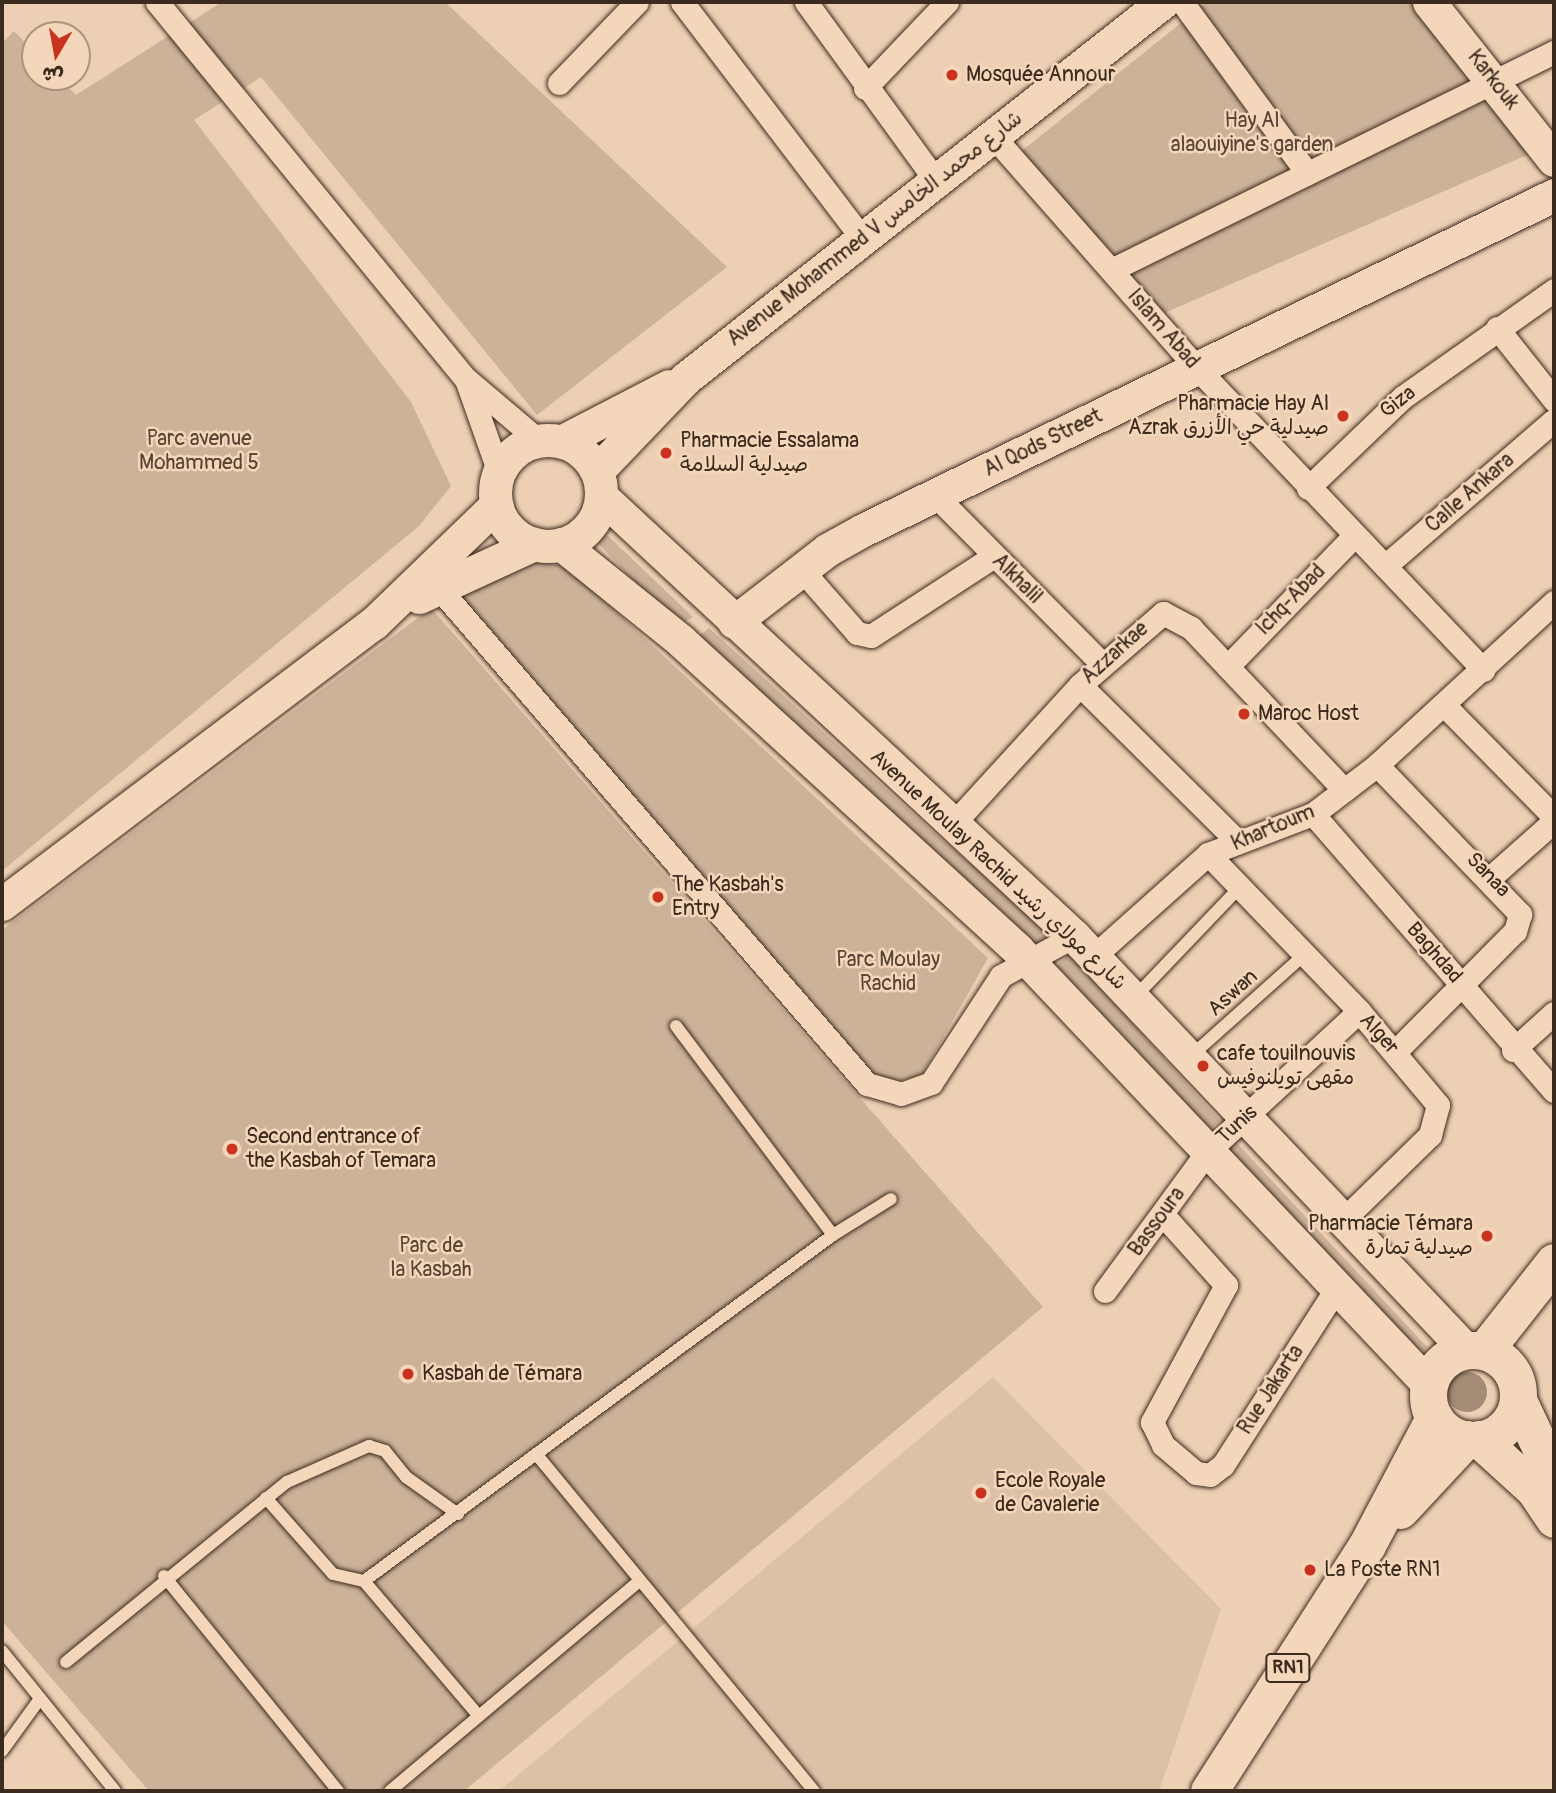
<!DOCTYPE html>
<meta charset="utf-8">
<style>
body{margin:0}
#map{position:relative;width:1556px;height:1793px;overflow:hidden;background:#edd0b4;font-family:Pangolin,"Playpen Sans Arabic",sans-serif}
div>[style]{position:absolute}
.built>*{inset:0;background:#ddc1a7}
.green>*{inset:0;background:#ccb298;transform-origin:0 0}
.water>*{inset:0;background:#a48c76}
.round{border-radius:50%}
.roads{filter:drop-shadow(0 0 2px #3b2a1e) drop-shadow(0 0 2px #3b2a1e)}
.lane>*{height:12px;margin:-6px;padding:0 6px;transform-origin:6px;border-radius:6px;background:#f4d7ba}
.street>*{height:23px;margin:-11.5px;padding:0 11.5px;transform-origin:11.5px;border-radius:11.5px;background:#f4d7ba}
.secondary>*{height:33px;margin:-16.5px;padding:0 16.5px;transform-origin:16.5px;border-radius:16.5px;background:#f4d7ba}
.secondary>.ring{margin:-16.5px;padding:0;box-sizing:content-box;background:none;border:33px solid #f4d7ba;border-radius:50%}
.primary>*{height:37px;margin:-18.5px;padding:0 18.5px;transform-origin:18.5px;border-radius:18.5px;background:#f4d7ba}
.primary>.ring{margin:-18.5px;padding:0;box-sizing:content-box;background:none;border:37px solid #f4d7ba;border-radius:50%}
.dots>*{width:19px;height:19px;translate:-50% -50%;box-sizing:border-box;border:4px solid #f4d7ba;border-radius:50%}
span{translate:-50% -50%;white-space:nowrap;text-align:center;line-height:1.15;-webkit-text-stroke:5px #f4d7ba;paint-order:stroke}
.shield-label span{padding:2px 5px;background:#f4d7ba;border:2px solid;border-radius:5px;-webkit-text-stroke-width:0}
.shield-label{font-size:19px;color:#3b2a1e;font-weight:700}
.poi-label{font-size:21px;color:#3b2a1e}
.left{translate:0 -50%;text-align:left}
.right{translate:-100% -50%;text-align:right}
.street-label{font-size:21px;color:#3b2a1e}
.park-label{font-size:21px;color:#584536}
.frame{position:absolute;inset:0;border:4px solid #3b2a1e;pointer-events:none}
.north{position:absolute;left:21px;top:21px;width:70px;height:70px;box-sizing:border-box;background:#f4d7ba;border:2px solid #aa927c;border-radius:50%;rotate:190deg;font-size:19px;font-weight:700;line-height:28px;text-align:center;color:#3b2a1e}
.north::after{content:'';display:block;margin:auto;width:24px;height:32px;background:#c8321e;clip-path:polygon(50% 0,100% 100%,50% 72%,0 100%)}
</style>
<div id="map">
<div class="built">
<i style="clip-path:polygon(993px 1377px,1221px 1609px,1159px 1791px,499px 1791px)"></i>
</div>
<div class="green">
<i style="clip-path:polygon(222px 2px,445px 2px,727px 267px,537px 415px,261px 77px,194px 120px,411px 402px,451px 486px,419px 526px,2px 871px,2px 43px,14px 31px,35px 53px,35px 77px,58px 77px,76px 95px)"></i>
<i style="clip-path:polygon(1207px 2px,1416px 2px,1532px 153px,1162px 314px,1018px 154px)"></i>
<i style="clip-path:polygon(605px 533px,693px 617px,676px 626px,596px 541px)"></i>
<i style="clip-path:polygon(504px 559px,567px 566px,988px 958px,922px 1075px,883px 1085px,449px 590px)"></i>
<i style="clip-path:polygon(431px 608px,1043px 1307px,464px 1791px,149px 1791px,2px 1621px,2px 930px)"></i>
<i style="clip-path:polygon(709px 628px,931px 830px,1058px 938px,1028px 947px,693px 641px)"></i>
<i style="left:1070px;top:954px;width:224px;height:23px;rotate:48deg"></i>
<i style="left:1235px;top:1141px;width:282px;height:21px;rotate:47deg"></i>
</div>
<div class="water">
<i class="round" style="left:1447px;top:1372px;width:40px;height:40px"></i>
</div>
<div class="roads">
<div class="lane">
<i style="left:1133px;top:999px;width:153px;rotate:-46.3deg"></i>
<i style="left:676px;top:1026px;width:261px;rotate:53.1deg"></i>
<i style="left:1191px;top:1056px;width:150px;rotate:-41.8deg"></i>
<i style="left:537px;top:1455px;width:435px;rotate:50.5deg"></i>
<i style="left:266px;top:1498px;width:101px;rotate:48.6deg"></i>
<i style="left:333px;top:1574px;width:32px;rotate:13deg"></i>
<i style="left:364px;top:1581px;width:583px;rotate:-36.42deg"></i>
<i style="left:833px;top:1235px;width:68px;rotate:-31.8deg"></i>
<i style="left:164px;top:1576px;width:277px;rotate:51deg"></i>
<i style="left:364px;top:1581px;width:175px;rotate:49.6deg"></i>
<i style="left:2px;top:1651px;width:180px;rotate:51.1deg"></i>
<i style="left:66px;top:1662px;width:285px;rotate:-39.2deg"></i>
<i style="left:287px;top:1482px;width:90px;rotate:-23.7deg"></i>
<i style="left:369px;top:1446px;width:17px;rotate:17deg"></i>
<i style="left:385px;top:1451px;width:33px;rotate:51deg"></i>
<i style="left:406px;top:1477px;width:64px;rotate:35.4deg"></i>
<i style="left:2px;top:1751px;width:63px;rotate:-54deg"></i>
<i style="left:390px;top:1791px;width:323px;rotate:-40.1deg"></i>
</div>
<div class="street">
<i style="left:157px;top:2px;width:487px;rotate:50.7deg"></i>
<i style="left:466px;top:379px;width:94px;rotate:40.3deg"></i>
<i style="left:682px;top:2px;width:297px;rotate:52.7deg"></i>
<i style="left:806px;top:2px;width:221px;rotate:54deg"></i>
<i style="left:1182px;top:2px;width:212px;rotate:53.8deg"></i>
<i style="left:559px;top:83px;width:112px;rotate:-46.1deg"></i>
<i style="left:865px;top:88px;width:119px;rotate:-46.4deg"></i>
<i style="left:993px;top:136px;width:306px;rotate:48.7deg"></i>
<i style="left:1195px;top:366px;width:419px;rotate:46.5deg"></i>
<i style="left:1111px;top:270px;width:494px;rotate:-26.2deg"></i>
<i style="left:1497px;top:328px;width:92px;rotate:51.6deg"></i>
<i style="left:467px;top:382px;width:96px;rotate:70.6deg"></i>
<i style="left:1308px;top:488px;width:132px;rotate:-43.8deg"></i>
<i style="left:1403px;top:397px;width:185px;rotate:-35.3deg"></i>
<i style="left:935px;top:495px;width:236px;rotate:45.3deg"></i>
<i style="left:1385px;top:566px;width:223px;rotate:-40.8deg"></i>
<i style="left:801px;top:569px;width:85px;rotate:48.8deg"></i>
<i style="left:857px;top:633px;width:14px;rotate:12deg"></i>
<i style="left:871px;top:636px;width:147px;rotate:-33deg"></i>
<i style="left:437px;top:586px;width:658px;rotate:49.19deg"></i>
<i style="left:867px;top:1084px;width:35px;rotate:16deg"></i>
<i style="left:901px;top:1094px;width:32px;rotate:-20deg"></i>
<i style="left:931px;top:1083px;width:128px;rotate:-56.8deg"></i>
<i style="left:1001px;top:976px;width:83px;rotate:-28.7deg"></i>
<i style="left:1228px;top:666px;width:182px;rotate:-45.9deg"></i>
<i style="left:1080px;top:685px;width:223px;rotate:44.8deg"></i>
<i style="left:1445px;top:706px;width:156px;rotate:45.5deg"></i>
<i style="left:1377px;top:765px;width:207px;rotate:46.2deg"></i>
<i style="left:1520px;top:914px;width:18px;rotate:106deg"></i>
<i style="left:1515px;top:931px;width:170px;rotate:134.8deg"></i>
<i style="left:1313px;top:814px;width:367px;rotate:49deg"></i>
<i style="left:953px;top:824px;width:188px;rotate:-47.6deg"></i>
<i style="left:1080px;top:685px;width:110px;rotate:-40.9deg"></i>
<i style="left:1163px;top:613px;width:32px;rotate:28deg"></i>
<i style="left:1191px;top:628px;width:223px;rotate:46.6deg"></i>
<i style="left:1208px;top:854px;width:218px;rotate:46.1deg"></i>
<i style="left:1359px;top:1011px;width:123px;rotate:50deg"></i>
<i style="left:1438px;top:1105px;width:31px;rotate:105deg"></i>
<i style="left:1430px;top:1135px;width:124px;rotate:135.7deg"></i>
<i style="left:1491px;top:877px;width:84px;rotate:-41.6deg"></i>
<i style="left:1094px;top:956px;width:153px;rotate:-41.8deg"></i>
<i style="left:1208px;top:854px;width:112px;rotate:-20.9deg"></i>
<i style="left:1313px;top:814px;width:81px;rotate:-37.4deg"></i>
<i style="left:1377px;top:765px;width:241px;rotate:-42.6deg"></i>
<i style="left:1513px;top:1050px;width:55px;rotate:-42.1deg"></i>
<i style="left:1164px;top:1216px;width:93px;rotate:48.1deg"></i>
<i style="left:1226px;top:1285px;width:156px;rotate:118.4deg"></i>
<i style="left:1152px;top:1422px;width:25px;rotate:64deg"></i>
<i style="left:1163px;top:1445px;width:43px;rotate:40.3deg"></i>
<i style="left:1196px;top:1473px;width:14px;rotate:8deg"></i>
<i style="left:1210px;top:1475px;width:16px;rotate:-38deg"></i>
<i style="left:1223px;top:1465px;width:209px;rotate:-57.3deg"></i>
<i style="left:1105px;top:1291px;width:172px;rotate:-53.7deg"></i>
<i style="left:1207px;top:1152px;width:207px;rotate:-42.8deg"></i>
</div>
<div class="secondary">
<i style="left:1429px;top:2px;width:201px;rotate:51.7deg"></i>
<i class="ring" style="left:495px;top:440px;width:73px;height:73px"></i>
<i style="left:563px;top:441px;width:119px;rotate:-27.4deg"></i>
<i style="left:597px;top:471px;width:129px;rotate:-46.3deg"></i>
<i style="left:686px;top:378px;width:607px;rotate:-38.25deg"></i>
<i style="left:602px;top:497px;width:645px;rotate:42.93deg"></i>
<i style="left:1074px;top:936px;width:570px;rotate:46.56deg"></i>
<i style="left:561px;top:544px;width:154px;rotate:38.9deg"></i>
<i style="left:681px;top:641px;width:457px;rotate:42.5deg"></i>
<i style="left:1018px;top:950px;width:598px;rotate:46.62deg"></i>
<i style="left:419px;top:597px;width:127px;rotate:-24.7deg"></i>
<i style="left:734px;top:622px;width:118px;rotate:-37.7deg"></i>
<i style="left:827px;top:550px;width:41px;rotate:-29.1deg"></i>
<i style="left:863px;top:530px;width:768px;rotate:-25.86deg"></i>
<i style="left:2px;top:904px;width:466px;rotate:-37.1deg"></i>
<i style="left:374px;top:623px;width:170px;rotate:-44deg"></i>
</div>
<div class="primary">
<i class="ring" style="left:1428px;top:1350px;width:53px;height:53px"></i>
<i style="left:1484px;top:1351px;width:113px;rotate:-51.8deg"></i>
<i style="left:1518px;top:1400px;width:85px;rotate:64.9deg"></i>
<i style="left:1479px;top:1439px;width:74px;rotate:42.3deg"></i>
<i style="left:1534px;top:1489px;width:36px;rotate:56deg"></i>
<i style="left:1400px;top:1510px;width:97px;rotate:-47.1deg"></i>
<i style="left:1209px;top:1791px;width:292px;rotate:-57.3deg"></i>
<i style="left:1367px;top:1545px;width:144px;rotate:-62.2deg"></i>
</div>
</div>
<div class="dots">
<i style="left:952px;top:75px;background:#c8321e"></i>
<i style="left:1343px;top:416px;background:#c8321e"></i>
<i style="left:666px;top:453px;background:#c8321e"></i>
<i style="left:1244px;top:714px;background:#c8321e"></i>
<i style="left:658px;top:897px;background:#c8321e"></i>
<i style="left:1203px;top:1066px;background:#c8321e"></i>
<i style="left:232px;top:1149px;background:#c8321e"></i>
<i style="left:1487px;top:1236px;background:#c8321e"></i>
<i style="left:408px;top:1374px;background:#c8321e"></i>
<i style="left:981px;top:1493px;background:#c8321e"></i>
<i style="left:1310px;top:1570px;background:#c8321e"></i>
</div>
<div class="shield-label">
<span style="left:1288px;top:1668px">RN1</span>
</div>
<div class="poi-label">
<span class="left" style="left:966px;top:75px">Mosquée Annour</span>
<span class="right" style="left:1329px;top:416px">Pharmacie Hay Al<br>Azrak صيدلية حي الأزرق</span>
<span class="left" style="left:680px;top:453px">Pharmacie Essalama<br>صيدلية السلامة</span>
<span class="left" style="left:1258px;top:714px">Maroc Host</span>
<span class="left" style="left:672px;top:897px">The Kasbah's<br>Entry</span>
<span class="left" style="left:1217px;top:1066px">cafe touilnouvis<br>مقهى تويلنوفيس</span>
<span class="left" style="left:246px;top:1149px">Second entrance of<br>the Kasbah of Temara</span>
<span class="right" style="left:1473px;top:1236px">Pharmacie Témara<br>صيدلية تمارة</span>
<span class="left" style="left:422px;top:1374px">Kasbah de Témara</span>
<span class="left" style="left:995px;top:1493px">Ecole Royale<br>de Cavalerie</span>
<span class="left" style="left:1324px;top:1570px">La Poste RN1</span>
</div>
<div class="street-label">
<span style="left:1493px;top:80px;rotate:52deg">Karkouk</span>
<span style="left:875px;top:229px;rotate:-38deg">Avenue Mohammed V شارع محمد الخامس</span>
<span style="left:1163px;top:329px;rotate:49deg">Islam Abad</span>
<span style="left:1398px;top:402px;rotate:-38deg">Giza</span>
<span style="left:1043px;top:443px;rotate:-26deg">Al Qods Street</span>
<span style="left:1470px;top:493px;rotate:-41deg">Calle Ankara</span>
<span style="left:1017px;top:579px;rotate:45deg">Alkhalil</span>
<span style="left:1291px;top:600px;rotate:-46deg">Ichq-Abad</span>
<span style="left:1115px;top:653px;rotate:-42deg">Azzarkae</span>
<span style="left:1273px;top:828px;rotate:-23deg">Khartoum</span>
<span style="left:998px;top:870px;rotate:43deg">Avenue Moulay Rachid شارع مولاي رشيد</span>
<span style="left:1488px;top:875px;rotate:46deg">Sanaa</span>
<span style="left:1434px;top:953px;rotate:49deg">Baghdad</span>
<span style="left:1233px;top:993px;rotate:-42deg">Aswan</span>
<span style="left:1379px;top:1034px;rotate:48deg">Alger</span>
<span style="left:1237px;top:1125px;rotate:-42deg">Tunis</span>
<span style="left:1157px;top:1222px;rotate:-54deg">Bassoura</span>
<span style="left:1271px;top:1390px;rotate:-57deg">Rue Jakarta</span>
</div>
<div class="park-label">
<span style="left:1252px;top:133px">Hay Al<br>alaouiyine's garden</span>
<span style="left:199px;top:451px">Parc avenue<br>Mohammed 5</span>
<span style="left:888px;top:972px">Parc Moulay<br>Rachid</span>
<span style="left:431px;top:1258px">Parc de<br>la Kasbah</span>
</div>
<div class="frame"></div>
<div class="north">ش</div>
</div>
